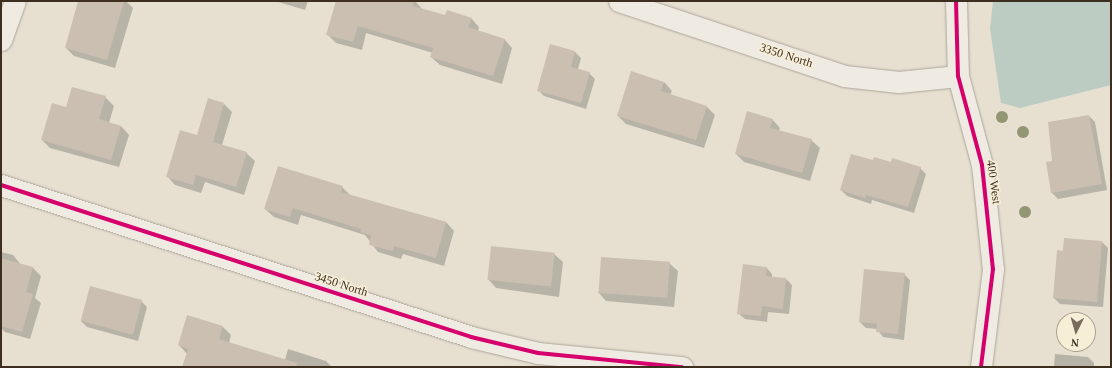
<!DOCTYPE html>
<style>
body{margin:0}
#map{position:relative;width:1112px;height:368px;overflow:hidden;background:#e7e0d1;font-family:"Times New Roman",serif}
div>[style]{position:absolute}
.water>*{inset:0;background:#bcccc2}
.shadow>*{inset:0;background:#0003}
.building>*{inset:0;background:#cbbfb2;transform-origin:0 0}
.roads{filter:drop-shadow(0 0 1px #ada599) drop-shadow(0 0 1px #ada599)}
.minor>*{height:21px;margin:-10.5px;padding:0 10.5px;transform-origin:10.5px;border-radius:10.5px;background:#efebe3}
.cycleway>*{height:4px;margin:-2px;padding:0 2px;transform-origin:2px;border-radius:2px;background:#d6006c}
.trees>*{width:12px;height:12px;margin:-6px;border-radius:50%;background:#929673}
span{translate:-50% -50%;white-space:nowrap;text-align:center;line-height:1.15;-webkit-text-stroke:3px #f7eed8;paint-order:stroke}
.street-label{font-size:12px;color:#3d2e20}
.frame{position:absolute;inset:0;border:2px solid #3d2e20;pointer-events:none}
.north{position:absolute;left:1056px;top:312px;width:40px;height:40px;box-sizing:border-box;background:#f7eed8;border:1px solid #ada18e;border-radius:50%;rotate:185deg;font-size:11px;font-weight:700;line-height:16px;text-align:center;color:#3d2e20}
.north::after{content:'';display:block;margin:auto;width:14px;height:18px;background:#786c5e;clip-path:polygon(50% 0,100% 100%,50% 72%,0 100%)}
</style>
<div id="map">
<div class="water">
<i style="clip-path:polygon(993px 1px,1111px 1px,1111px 85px,1020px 108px,1001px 103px,990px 29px)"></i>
</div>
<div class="shadow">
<i style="clip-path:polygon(79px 1px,126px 1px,133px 8px,115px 68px,74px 56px,66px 48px)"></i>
<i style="clip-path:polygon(275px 1px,308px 1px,305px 10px)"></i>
<i style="clip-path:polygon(337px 1px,415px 1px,422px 9px,446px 16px,471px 18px,479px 27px,478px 31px,504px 39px,512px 48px,502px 84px,440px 65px,431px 57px,433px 53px,366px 33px,362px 50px,336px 43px,327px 34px)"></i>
<i style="clip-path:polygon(551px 45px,575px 52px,581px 58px,578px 69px,589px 73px,595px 79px,586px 109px,544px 96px,538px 90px)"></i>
<i style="clip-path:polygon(664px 82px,672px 91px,670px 95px,707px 107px,715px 115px,704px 148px,626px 124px,618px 116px)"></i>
<i style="clip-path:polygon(105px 97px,114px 106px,109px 123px,121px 126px,129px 135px,119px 167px,50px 148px,42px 140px)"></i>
<i style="clip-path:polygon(224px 104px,232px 112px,222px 145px,246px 153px,255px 161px,244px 195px,205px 182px,201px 193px,175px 185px,167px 176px)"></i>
<i style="clip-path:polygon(1089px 116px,1095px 122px,1107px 190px,1058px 199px,1052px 193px,1053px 162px)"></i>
<i style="clip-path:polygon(772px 119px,780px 128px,779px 131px,811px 140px,820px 148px,810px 181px,744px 162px,736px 154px)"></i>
<i style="clip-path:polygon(874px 162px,920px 168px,926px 174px,914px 213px,872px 200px,871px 204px,847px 196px,841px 190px)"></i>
<i style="clip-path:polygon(342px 187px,351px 196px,446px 222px,454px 231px,444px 266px,403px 254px,401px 259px,378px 252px,365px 235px,301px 215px,298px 225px,274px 217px,265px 209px)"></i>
<i style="clip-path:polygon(1065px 239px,1102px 242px,1108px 248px,1103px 307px,1060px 304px,1054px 298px)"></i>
<i style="clip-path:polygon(1px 252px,13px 255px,21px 265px,33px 268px,41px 276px,35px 298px,41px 303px,30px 339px,5px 332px,1px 328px)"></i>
<i style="clip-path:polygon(554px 254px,563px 262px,559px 297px,496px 288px,488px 279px)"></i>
<i style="clip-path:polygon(643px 260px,669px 263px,678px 271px,674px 307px,606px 301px,598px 292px)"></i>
<i style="clip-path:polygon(766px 267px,772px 274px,772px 278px,786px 279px,792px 285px,789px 314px,768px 312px,767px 322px,745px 319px,738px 313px)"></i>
<i style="clip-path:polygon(904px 274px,910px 280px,904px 340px,883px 337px,877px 329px,866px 328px,860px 322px)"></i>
<i style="clip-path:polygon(141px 301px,147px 307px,138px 341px,87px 327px,81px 321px)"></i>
<i style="clip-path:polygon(223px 327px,231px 335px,229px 343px,264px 367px,184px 367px,187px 354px,179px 345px)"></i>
<i style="clip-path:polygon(288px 349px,326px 361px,332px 367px,283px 367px)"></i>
<i style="clip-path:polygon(1055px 354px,1088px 357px,1094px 363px,1094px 367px,1054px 367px)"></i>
</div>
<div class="building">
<i style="clip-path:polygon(78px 1px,124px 1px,107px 60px,65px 48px)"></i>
<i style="clip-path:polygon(336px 1px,414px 1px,413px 6px,445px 15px,447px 10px,472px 18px,468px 27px,505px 39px,493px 76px,430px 57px,433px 48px,358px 26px,353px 42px,326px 35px)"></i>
<i style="clip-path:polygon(550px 44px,575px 51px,571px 67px,590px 72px,581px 103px,537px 91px)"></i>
<i style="clip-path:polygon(631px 71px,664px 82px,661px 91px,707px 106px,696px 140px,617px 116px)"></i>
<i style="clip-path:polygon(72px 87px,106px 96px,99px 119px,121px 126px,111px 160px,41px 140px,52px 103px,66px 107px)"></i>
<i style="clip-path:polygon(208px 98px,224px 103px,213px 142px,247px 152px,236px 187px,196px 175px,193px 185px,166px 177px,180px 130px,197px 135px)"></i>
<i style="clip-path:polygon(747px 111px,773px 119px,770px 128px,812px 139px,802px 173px,735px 154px)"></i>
<i style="clip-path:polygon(1089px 115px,1102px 184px,1051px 193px,1046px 162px,1052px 161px,1048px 122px)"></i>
<i style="clip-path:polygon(851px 154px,873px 160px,874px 157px,891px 162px,892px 158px,921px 167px,908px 207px,866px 195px,865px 198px,840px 190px)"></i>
<i style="clip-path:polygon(278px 166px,343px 186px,341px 192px,446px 222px,436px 258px,394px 246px,393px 251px,369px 245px,371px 235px,360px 232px,361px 229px,293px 208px,290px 217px,264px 209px)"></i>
<i style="clip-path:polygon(1064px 238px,1102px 241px,1097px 302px,1053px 298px,1057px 250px,1063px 251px)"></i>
<i style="left:491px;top:246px;width:64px;height:34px;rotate:6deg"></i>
<i style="left:601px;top:257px;width:69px;height:36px;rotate:4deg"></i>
<i style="clip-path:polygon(1px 258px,33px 267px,26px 292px,33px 294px,22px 332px,1px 326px)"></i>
<i style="clip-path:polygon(743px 264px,767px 267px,766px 276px,786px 278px,783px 309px,762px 306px,761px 316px,737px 314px)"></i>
<i style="clip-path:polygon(864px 269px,905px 273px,898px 334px,876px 332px,877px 324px,859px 322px)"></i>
<i style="left:90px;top:286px;width:54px;height:36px;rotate:15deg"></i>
<i style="clip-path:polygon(187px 315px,223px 326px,219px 339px,297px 363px,296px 367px,182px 367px,188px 349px,178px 345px)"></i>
</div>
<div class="roads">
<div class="minor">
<i style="left:619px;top:1px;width:237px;rotate:18.4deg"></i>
<i style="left:844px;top:76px;width:55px;rotate:6.2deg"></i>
<i style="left:899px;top:82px;width:59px;rotate:-5.8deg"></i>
<i style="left:956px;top:1px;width:75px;rotate:88.5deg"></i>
<i style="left:958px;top:76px;width:92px;rotate:74.9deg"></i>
<i style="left:982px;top:165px;width:105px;rotate:84deg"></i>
<i style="left:993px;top:269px;width:99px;rotate:97deg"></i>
<i style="left:1px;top:40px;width:41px;rotate:-70.3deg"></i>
<i style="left:1px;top:185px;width:494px;rotate:17.9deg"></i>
<i style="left:471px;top:337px;width:69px;rotate:13.4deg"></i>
<i style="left:538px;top:353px;width:145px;rotate:5.6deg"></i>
</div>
</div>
<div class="cycleway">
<i style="left:956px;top:1px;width:75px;rotate:88.5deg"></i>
<i style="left:958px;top:76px;width:92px;rotate:74.9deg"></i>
<i style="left:982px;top:165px;width:105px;rotate:84deg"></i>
<i style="left:993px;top:269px;width:99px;rotate:97deg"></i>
<i style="left:1px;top:185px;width:494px;rotate:17.9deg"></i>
<i style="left:471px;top:337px;width:69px;rotate:13.4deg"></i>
<i style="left:538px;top:353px;width:145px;rotate:5.6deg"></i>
</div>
<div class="trees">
<i style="left:1002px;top:117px"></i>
<i style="left:1023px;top:132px"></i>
<i style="left:1025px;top:212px"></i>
</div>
<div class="street-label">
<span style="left:786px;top:56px;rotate:18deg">3350 North</span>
<span style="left:993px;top:182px;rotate:82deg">400 West</span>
<span style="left:341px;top:285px;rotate:18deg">3450 North</span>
</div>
<div class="frame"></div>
<div class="north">N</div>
</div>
